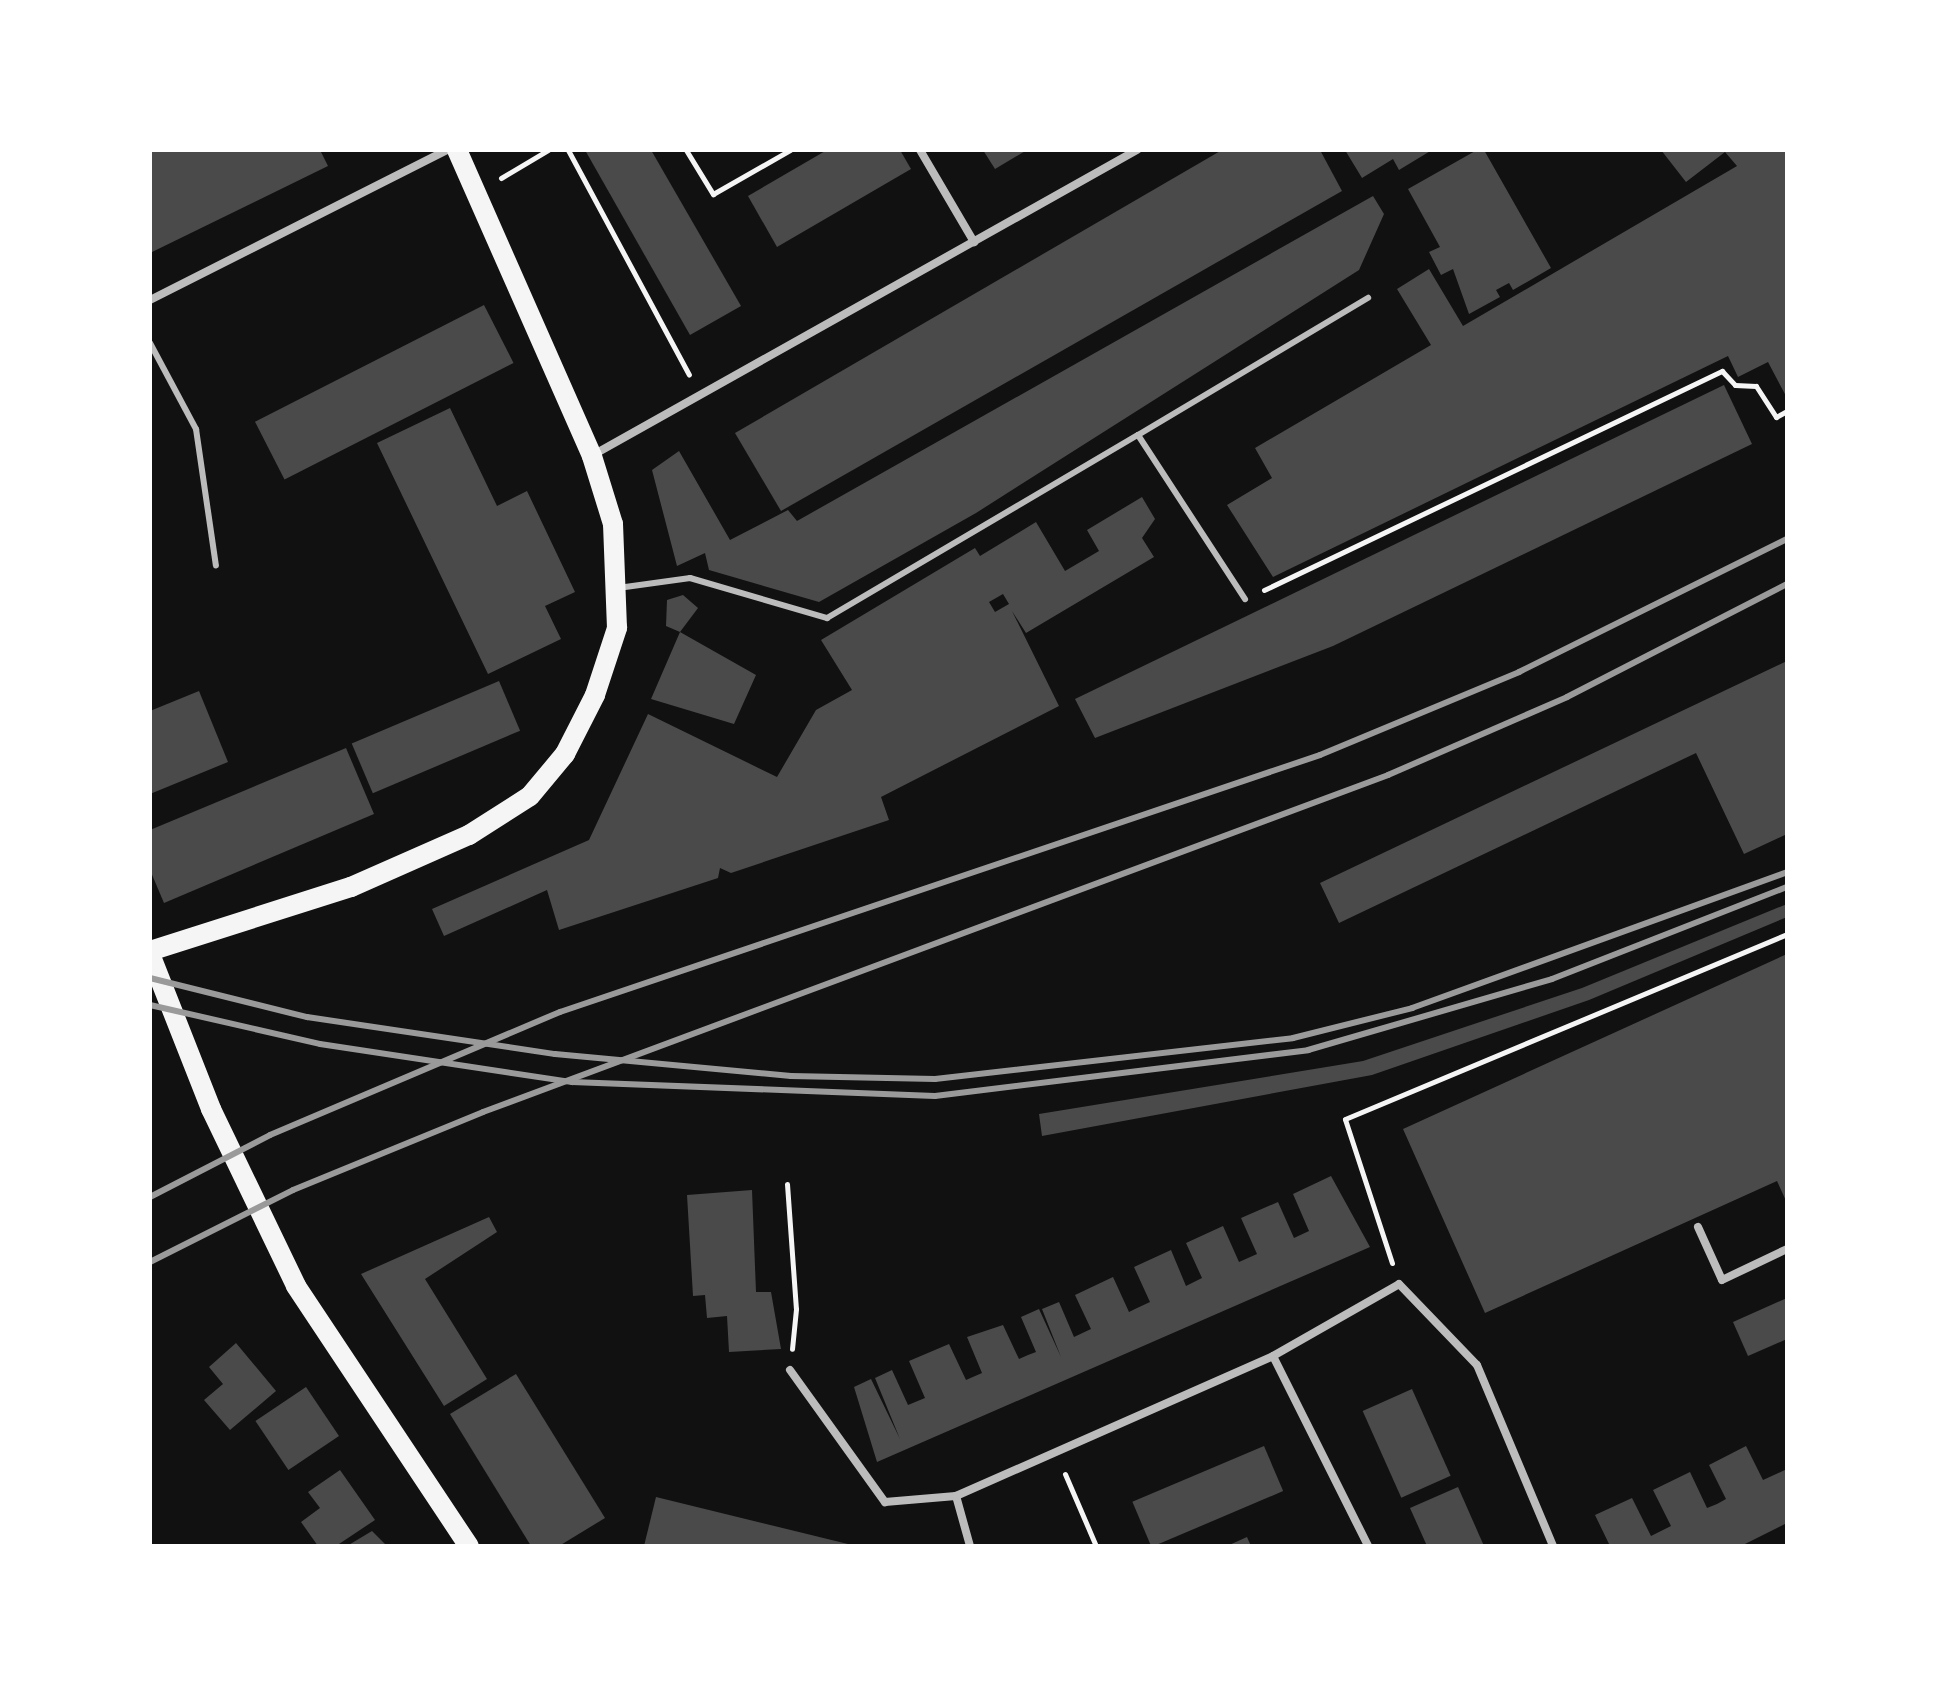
<!DOCTYPE html>
<style>
body{margin:0}
#map{position:relative;width:1937px;height:1696px;overflow:hidden;background:#111;font-family:Mulish,sans-serif}
div>[style]{position:absolute}
.building>*{inset:0;background:#4a4a4a;transform-origin:0 0}
.path>*{height:5px;margin:-2.5px;padding:0 2.5px;transform-origin:2.5px;border-radius:2.5px;background:#f5f5f5}
.service>*{height:6px;margin:-3px;padding:0 3px;transform-origin:3px;border-radius:3px;background:#bcbcbc}
.minor>*{height:8px;margin:-4px;padding:0 4px;transform-origin:4px;border-radius:4px;background:#bcbcbc}
.primary>*{height:20px;margin:-10px;padding:0 10px;transform-origin:10px;border-radius:10px;background:#f5f5f5}
.rail>*{height:6px;margin:-3px;padding:0 3px;transform-origin:3px;border-radius:3px;background:#9a9a9a}
span{translate:-50% -50%;white-space:nowrap;text-align:center;line-height:1.15;-webkit-text-stroke:6px #fff;paint-order:stroke}
.frame{position:absolute;inset:0;border:152px solid #fff;pointer-events:none}
</style>
<div id="map">
<div class="building">
<i style="clip-path:polygon(150px 150px,320px 150px,328px 166px,150px 253px)"></i>
<i style="clip-path:polygon(585px 150px,651px 150px,741px 306px,690px 335px)"></i>
<i style="clip-path:polygon(827px 150px,900px 150px,911px 169px,777px 247px,748px 196px)"></i>
<i style="clip-path:polygon(983px 150px,1027px 150px,995px 169px)"></i>
<i style="clip-path:polygon(1222px 150px,1320px 150px,1342px 191px,781px 511px,735px 433px)"></i>
<i style="clip-path:polygon(1345px 150px,1432px 150px,1399px 170px,1393px 159px,1362px 178px)"></i>
<i style="clip-path:polygon(1477px 150px,1484px 150px,1551px 268px,1513px 290px,1509px 283px,1496px 290px,1500px 297px,1469px 314px,1453px 269px,1441px 275px,1429px 252px,1440px 247px,1408px 189px)"></i>
<i style="clip-path:polygon(1661px 150px,1787px 150px,1787px 398px,1768px 362px,1738px 377px,1728px 356px,1273px 577px,1227px 505px,1272px 478px,1255px 448px,1431px 345px,1397px 289px,1429px 269px,1463px 326px,1737px 166px,1725px 152px,1686px 182px)"></i>
<i style="clip-path:polygon(1373px 196px,1384px 214px,1359px 270px,976px 513px,819px 602px,709px 570px,705px 553px,677px 566px,652px 470px,679px 451px,730px 540px,788px 510px,797px 521px)"></i>
<i style="left:484px;top:305px;width:65px;height:257px;rotate:63deg"></i>
<i style="clip-path:polygon(1724px 385px,1752px 444px,1333px 646px,1095px 738px,1075px 699px)"></i>
<i style="clip-path:polygon(450px 408px,497px 506px,527px 491px,575px 592px,545px 606px,561px 639px,488px 674px,377px 443px)"></i>
<i style="clip-path:polygon(evenodd,1142px 497px,1155px 519px,1142px 538px,1154px 557px,1026px 633px,1012px 611px,1059px 706px,881px 797px,889px 820px,731px 873px,720px 868px,718px 878px,559px 930px,547px 890px,444px 936px,432px 909px,589px 840px,648px 714px,777px 777px,816px 710px,852px 690px,821px 640px,975px 548px,980px 556px,1036px 522px,1065px 571px,1099px 551px,1087px 530px,1142px 497px,1003px 594px,1009px 604px,995px 612px,989px 602px,1003px 594px)"></i>
<i style="clip-path:polygon(683px 595px,698px 608px,680px 632px,756px 675px,734px 724px,651px 699px,680px 632px,666px 626px,667px 600px)"></i>
<i style="clip-path:polygon(1787px 661px,1787px 834px,1744px 854px,1696px 753px,1339px 923px,1320px 883px)"></i>
<i style="left:499px;top:681px;width:54px;height:160px;rotate:67deg"></i>
<i style="clip-path:polygon(199px 691px,228px 762px,150px 794px,150px 711px)"></i>
<i style="clip-path:polygon(346px 748px,374px 814px,164px 903px,150px 870px,150px 830px)"></i>
<i style="clip-path:polygon(1787px 904px,1787px 917px,1589px 1000px,1372px 1075px,1042px 1136px,1039px 1114px,1363px 1061px,1582px 988px)"></i>
<i style="clip-path:polygon(1787px 954px,1787px 1203px,1777px 1181px,1485px 1313px,1403px 1129px)"></i>
<i style="clip-path:polygon(1331px 1176px,1370px 1247px,877px 1462px,854px 1387px,871px 1379px,900px 1439px,875px 1378px,892px 1370px,908px 1405px,925px 1398px,909px 1361px,949px 1344px,966px 1380px,982px 1373px,967px 1337px,1003px 1325px,1019px 1359px,1028px 1355px,1036px 1352px,1021px 1317px,1039px 1309px,1061px 1357px,1042px 1309px,1059px 1302px,1074px 1337px,1091px 1329px,1075px 1295px,1113px 1277px,1129px 1312px,1135px 1309px,1150px 1302px,1134px 1267px,1171px 1250px,1186px 1286px,1202px 1278px,1186px 1243px,1223px 1226px,1239px 1262px,1257px 1254px,1241px 1218px,1278px 1202px,1294px 1238px,1309px 1231px,1293px 1194px)"></i>
<i style="clip-path:polygon(752px 1190px,756px 1292px,771px 1292px,781px 1349px,729px 1352px,727px 1316px,707px 1318px,705px 1295px,693px 1296px,687px 1195px)"></i>
<i style="clip-path:polygon(489px 1217px,497px 1232px,425px 1279px,487px 1379px,444px 1406px,361px 1274px)"></i>
<i style="clip-path:polygon(1787px 1298px,1787px 1339px,1748px 1356px,1733px 1322px)"></i>
<i style="clip-path:polygon(236px 1343px,276px 1391px,230px 1430px,204px 1400px,223px 1384px,209px 1367px)"></i>
<i style="clip-path:polygon(516px 1374px,605px 1518px,559px 1546px,531px 1546px,450px 1414px)"></i>
<i style="left:306px;top:1387px;width:59px;height:61px;rotate:56deg"></i>
<i style="left:1412px;top:1389px;width:95px;height:54px;rotate:66deg"></i>
<i style="left:1264px;top:1446px;width:49px;height:143px;rotate:67deg"></i>
<i style="clip-path:polygon(1746px 1446px,1763px 1480px,1787px 1469px,1787px 1523px,1741px 1546px,1610px 1546px,1595px 1515px,1632px 1498px,1651px 1536px,1671px 1526px,1653px 1490px,1690px 1472px,1707px 1508px,1717px 1504px,1726px 1499px,1709px 1465px)"></i>
<i style="clip-path:polygon(340px 1470px,375px 1520px,336px 1546px,318px 1546px,301px 1522px,320px 1508px,308px 1492px)"></i>
<i style="clip-path:polygon(1458px 1487px,1484px 1546px,1427px 1546px,1410px 1508px)"></i>
<i style="clip-path:polygon(656px 1497px,852px 1545px,851px 1546px,644px 1546px)"></i>
<i style="clip-path:polygon(372px 1531px,387px 1546px,347px 1546px)"></i>
<i style="clip-path:polygon(1247px 1537px,1251px 1546px,1227px 1546px)"></i>
</div>
<div class="path">
<i style="left:568px;top:150px;width:255px;rotate:61.7deg"></i>
<i style="left:686px;top:150px;width:52px;rotate:58.5deg"></i>
<i style="left:713px;top:194px;width:89px;rotate:-29.7deg"></i>
<i style="left:501px;top:178px;width:55px;rotate:-30.8deg"></i>
<i style="left:1264px;top:590px;width:508px;rotate:-25.56deg"></i>
<i style="left:1722px;top:371px;width:19px;rotate:47deg"></i>
<i style="left:1735px;top:385px;width:21px;rotate:3deg"></i>
<i style="left:1756px;top:386px;width:37px;rotate:57deg"></i>
<i style="left:1776px;top:417px;width:13px;rotate:-29deg"></i>
<i style="left:787px;top:1184px;width:125px;rotate:85.9deg"></i>
<i style="left:796px;top:1309px;width:40px;rotate:95.7deg"></i>
<i style="left:1392px;top:1263px;width:151px;rotate:-108.1deg"></i>
<i style="left:1345px;top:1119px;width:479px;rotate:-22.7deg"></i>
<i style="left:1065px;top:1474px;width:78px;rotate:66.7deg"></i>
</div>
<div class="service">
<i style="left:150px;top:343px;width:98px;rotate:61.9deg"></i>
<i style="left:196px;top:429px;width:138px;rotate:81.7deg"></i>
<i style="left:1138px;top:435px;width:268px;rotate:-30.8deg"></i>
<i style="left:618px;top:588px;width:73px;rotate:-7.9deg"></i>
<i style="left:690px;top:578px;width:143px;rotate:16.3deg"></i>
<i style="left:827px;top:618px;width:361px;rotate:-30.5deg"></i>
<i style="left:1138px;top:435px;width:196px;rotate:56.9deg"></i>
</div>
<div class="minor">
<i style="left:920px;top:150px;width:107px;rotate:59.6deg"></i>
<i style="left:150px;top:300px;width:333px;rotate:-26.8deg"></i>
<i style="left:593px;top:455px;width:624px;rotate:-29.28deg"></i>
<i style="left:1698px;top:1227px;width:58px;rotate:65.6deg"></i>
<i style="left:1722px;top:1280px;width:72px;rotate:-25.5deg"></i>
<i style="left:1273px;top:1356px;width:212px;rotate:63.4deg"></i>
<i style="left:790px;top:1370px;width:163px;rotate:54.3deg"></i>
<i style="left:885px;top:1502px;width:71px;rotate:-4.8deg"></i>
<i style="left:970px;top:1546px;width:52px;rotate:-105.6deg"></i>
<i style="left:956px;top:1496px;width:347px;rotate:-23.8deg"></i>
<i style="left:1273px;top:1356px;width:145px;rotate:-29.7deg"></i>
<i style="left:1399px;top:1284px;width:112px;rotate:46.1deg"></i>
<i style="left:1477px;top:1365px;width:196px;rotate:67.2deg"></i>
</div>
<div class="primary">
<i style="left:150px;top:951px;width:211px;rotate:-17.7deg"></i>
<i style="left:351px;top:887px;width:129px;rotate:-23.8deg"></i>
<i style="left:469px;top:835px;width:72px;rotate:-32.6deg"></i>
<i style="left:530px;top:796px;width:55px;rotate:-50.2deg"></i>
<i style="left:565px;top:754px;width:66px;rotate:-63deg"></i>
<i style="left:595px;top:695px;width:71px;rotate:-71.8deg"></i>
<i style="left:617px;top:628px;width:104px;rotate:-92.2deg"></i>
<i style="left:613px;top:524px;width:71px;rotate:-107.2deg"></i>
<i style="left:592px;top:456px;width:334px;rotate:-113.8deg"></i>
<i style="left:150px;top:954px;width:167px;rotate:68.5deg"></i>
<i style="left:211px;top:1109px;width:196px;rotate:64.3deg"></i>
<i style="left:296px;top:1286px;width:312px;rotate:56.4deg"></i>
</div>
<div class="rail">
<i style="left:150px;top:978px;width:162px;rotate:14deg"></i>
<i style="left:307px;top:1017px;width:251px;rotate:8.5deg"></i>
<i style="left:555px;top:1054px;width:237px;rotate:5.3deg"></i>
<i style="left:791px;top:1076px;width:144px;rotate:1.2deg"></i>
<i style="left:935px;top:1079px;width:360px;rotate:-6.5deg"></i>
<i style="left:1293px;top:1038px;width:123px;rotate:-14.1deg"></i>
<i style="left:1412px;top:1008px;width:399px;rotate:-19.9deg"></i>
<i style="left:150px;top:1005px;width:174px;rotate:12.9deg"></i>
<i style="left:320px;top:1044px;width:255px;rotate:8.6deg"></i>
<i style="left:572px;top:1082px;width:363px;rotate:2.2deg"></i>
<i style="left:935px;top:1096px;width:376px;rotate:-7deg"></i>
<i style="left:1308px;top:1050px;width:254px;rotate:-16.2deg"></i>
<i style="left:1552px;top:979px;width:252px;rotate:-21.4deg"></i>
<i style="left:150px;top:1197px;width:135px;rotate:-27.3deg"></i>
<i style="left:270px;top:1135px;width:315px;rotate:-23deg"></i>
<i style="left:560px;top:1012px;width:802px;rotate:-18.68deg"></i>
<i style="left:1320px;top:755px;width:216px;rotate:-22.6deg"></i>
<i style="left:1519px;top:672px;width:299px;rotate:-26.4deg"></i>
<i style="left:150px;top:1262px;width:160px;rotate:-26.7deg"></i>
<i style="left:293px;top:1190px;width:205px;rotate:-22.3deg"></i>
<i style="left:483px;top:1112px;width:966px;rotate:-20.42deg"></i>
<i style="left:1388px;top:775px;width:195px;rotate:-23.5deg"></i>
<i style="left:1567px;top:697px;width:247px;rotate:-27.2deg"></i>
</div>
<div class="frame"></div>
</div>
